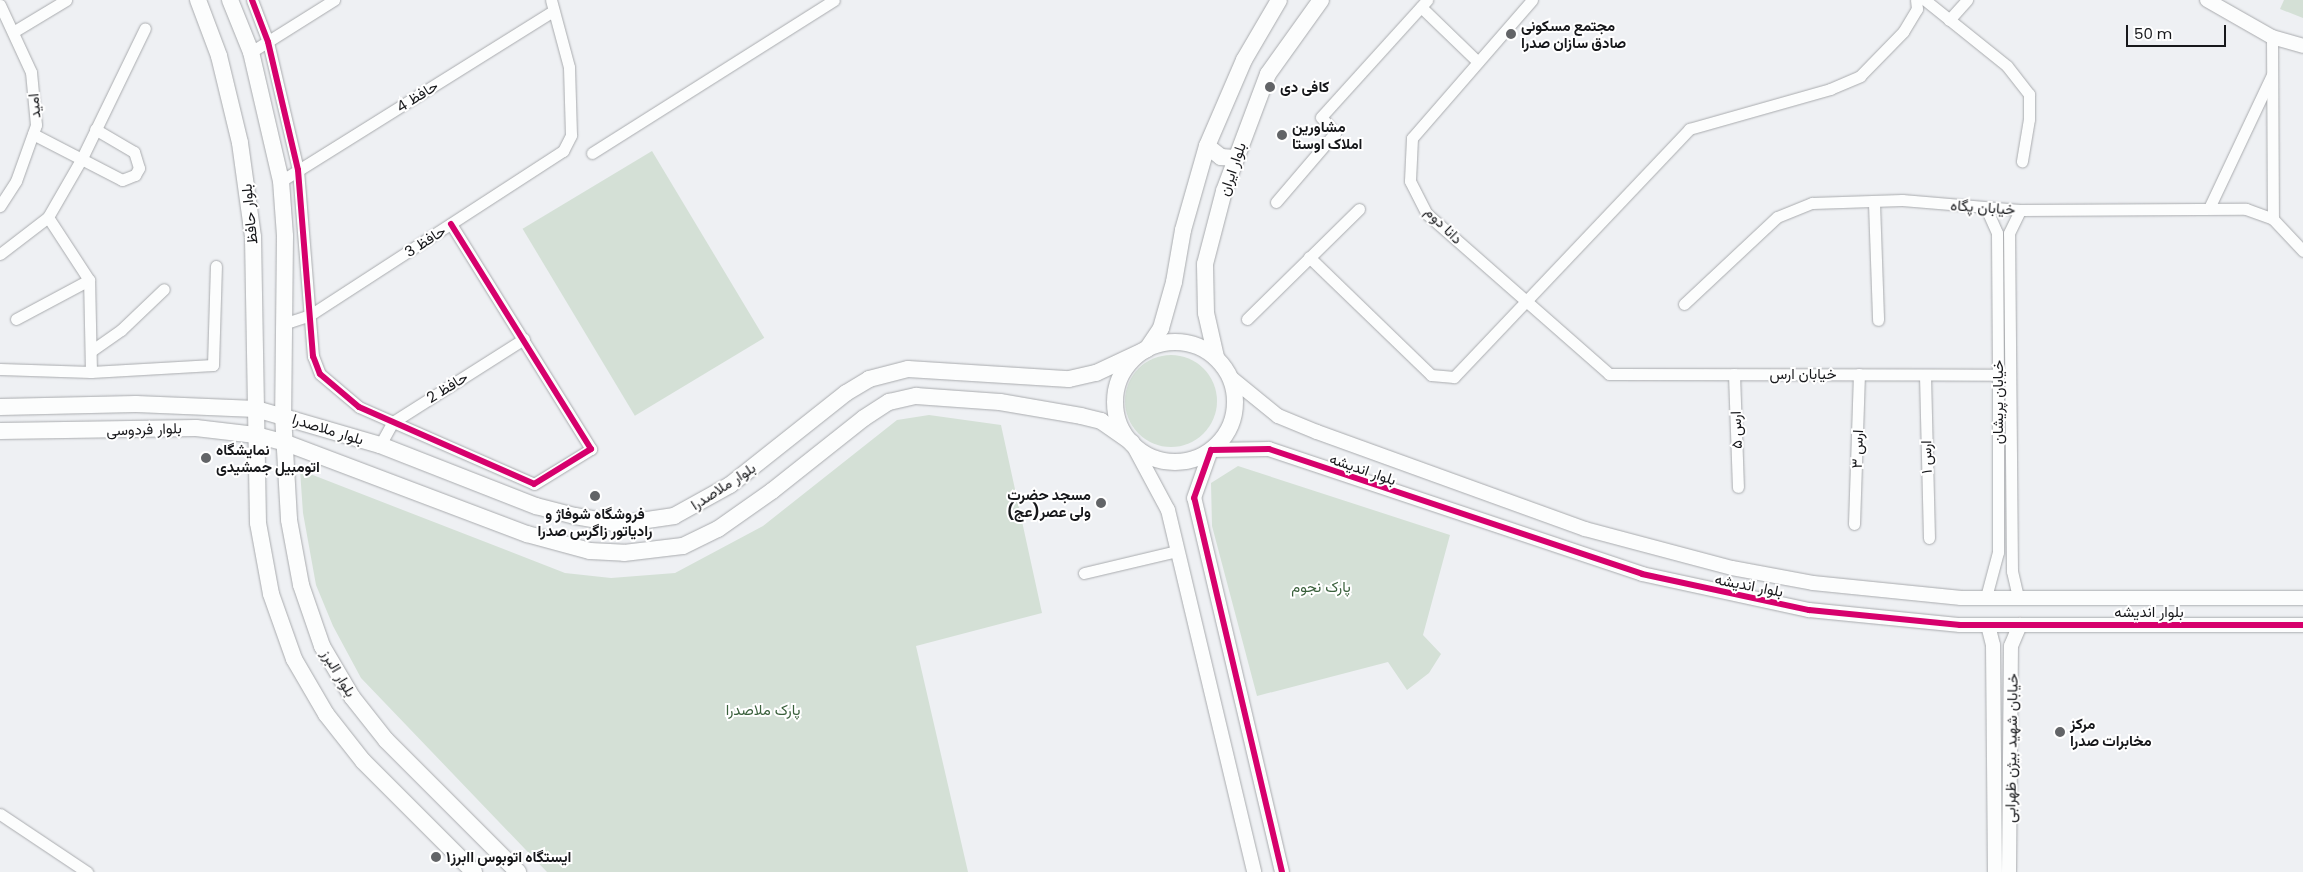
<!DOCTYPE html>
<meta charset="utf-8">
<style>
body{margin:0}
#map{position:relative;width:2303px;height:872px;overflow:hidden;background:#eef0f3;font-family:Poppins,Vazirmatn,sans-serif}
div>[style]{position:absolute}
.green>*{inset:0;background:#d4e0d6;transform-origin:0 0}
.round{border-radius:50%}
.roads{filter:drop-shadow(0 0 1px #a9abae) drop-shadow(0 0 1px #a9abae)}
.minor>*{height:11px;margin:-5.5px;padding:0 5.5px;transform-origin:5.5px;border-radius:5.5px;background:#fcfdfd}
.tertiary>*{height:14px;margin:-7px;padding:0 7px;transform-origin:7px;border-radius:7px;background:#fcfdfd}
.secondary>*{height:16px;margin:-8px;padding:0 8px;transform-origin:8px;border-radius:8px;background:#fcfdfd}
.secondary>.ring{margin:-8px;padding:0;box-sizing:content-box;background:none;border:16px solid #fcfdfd;border-radius:50%}
.cycleway>*{height:6px;margin:-3px;padding:0 3px;transform-origin:3px;border-radius:3px;background:#d6006c}
.dots>*{width:14px;height:14px;translate:-50% -50%;box-sizing:border-box;border:2px solid #fff;border-radius:50%}
span{translate:-50% -50%;white-space:nowrap;text-align:center;line-height:1.15;-webkit-text-stroke:4px #fff;paint-order:stroke}
.poi-label{font-size:15px;color:#17181b;font-weight:700}
.left{translate:0 -50%;text-align:left}
.right{translate:-100% -50%;text-align:right}
.street-label{font-size:15px;color:#17181b}
.park-label{font-size:15px;color:#3a603c}
.scale{position:absolute;left:2126px;top:25px;width:100px;height:22px;box-sizing:border-box;border:2px solid #17181b;border-top:0;padding-left:6px;font-size:15px;line-height:18px;white-space:nowrap;color:#17181b;-webkit-text-stroke:4px #fff;paint-order:stroke}
</style>
<div id="map">
<div class="green">
<i style="clip-path:polygon(2284px 0,2303px 0,2303px 18px,2280px 9px)"></i>
<i style="left:652px;top:151px;width:218px;height:151px;rotate:59deg"></i>
<i class="round" style="left:1125px;top:355px;width:92px;height:92px"></i>
<i style="clip-path:polygon(929px 415px,1001px 425px,1042px 613px,916px 646px,968px 872px,547px 872px,361px 678px,333px 626px,316px 585px,303px 513px,300px 470px,565px 573px,611px 578px,675px 573px,763px 526px,897px 420px)"></i>
<i style="clip-path:polygon(1238px 466px,1450px 535px,1423px 635px,1441px 654px,1429px 673px,1407px 690px,1388px 662px,1257px 696px,1212px 526px,1211px 483px)"></i>
</div>
<div class="roads">
<div class="minor">
<i style="left:252px;top:0;width:45px;rotate:69.1deg"></i>
<i style="left:268px;top:42px;width:131px;rotate:76.8deg"></i>
<i style="left:298px;top:170px;width:187px;rotate:85.4deg"></i>
<i style="left:313px;top:356px;width:19px;rotate:69deg"></i>
<i style="left:320px;top:374px;width:51px;rotate:40.2deg"></i>
<i style="left:359px;top:407px;width:191px;rotate:23.7deg"></i>
<i style="left:534px;top:484px;width:67px;rotate:-31.6deg"></i>
<i style="left:591px;top:449px;width:265px;rotate:-121.9deg"></i>
<i style="left:1532px;top:0;width:183px;rotate:131deg"></i>
<i style="left:1412px;top:138px;width:43px;rotate:92.7deg"></i>
<i style="left:1410px;top:181px;width:37px;rotate:63deg"></i>
<i style="left:1427px;top:214px;width:242px;rotate:41.3deg"></i>
<i style="left:1609px;top:374px;width:389px;rotate:0.1deg"></i>
<i style="left:1925px;top:0;width:105px;rotate:38.8deg"></i>
<i style="left:2007px;top:66px;width:36px;rotate:52deg"></i>
<i style="left:2029px;top:94px;width:25px;rotate:90deg"></i>
<i style="left:2029px;top:119px;width:43px;rotate:99.5deg"></i>
<i style="left:0;top:5px;width:74px;rotate:65.2deg"></i>
<i style="left:31px;top:72px;width:53px;rotate:84.6deg"></i>
<i style="left:36px;top:125px;width:59px;rotate:109.7deg"></i>
<i style="left:16px;top:181px;width:30px;rotate:123deg"></i>
<i style="left:1421px;top:7px;width:79px;rotate:44deg"></i>
<i style="left:1949px;top:20px;width:27px;rotate:-48deg"></i>
<i style="left:13px;top:32px;width:62px;rotate:-31.1deg"></i>
<i style="left:2272px;top:37px;width:182px;rotate:89.7deg"></i>
<i style="left:251px;top:52px;width:98px;rotate:-32.1deg"></i>
<i style="left:33px;top:134px;width:100px;rotate:27.3deg"></i>
<i style="left:122px;top:180px;width:14px;rotate:-21deg"></i>
<i style="left:135px;top:175px;width:8px;rotate:-60deg"></i>
<i style="left:139px;top:168px;width:17px;rotate:-107deg"></i>
<i style="left:134px;top:152px;width:45px;rotate:-149.5deg"></i>
<i style="left:592px;top:153px;width:286px;rotate:-32.3deg"></i>
<i style="left:281px;top:181px;width:321px;rotate:-32deg"></i>
<i style="left:1276px;top:202px;width:91px;rotate:-49.5deg"></i>
<i style="left:1335px;top:133px;width:21px;rotate:-131deg"></i>
<i style="left:1321px;top:117px;width:158px;rotate:-47.8deg"></i>
<i style="left:1874px;top:203px;width:117px;rotate:88deg"></i>
<i style="left:2210px;top:206px;width:145px;rotate:-64.7deg"></i>
<i style="left:1986px;top:208px;width:27px;rotate:66deg"></i>
<i style="left:1997px;top:233px;width:142px;rotate:89.6deg"></i>
<i style="left:1998px;top:375px;width:177px;rotate:90deg"></i>
<i style="left:1998px;top:552px;width:47px;rotate:104.9deg"></i>
<i style="left:0;top:254px;width:61px;rotate:-37.6deg"></i>
<i style="left:48px;top:217px;width:68px;rotate:-60deg"></i>
<i style="left:82px;top:158px;width:144px;rotate:-64.1deg"></i>
<i style="left:1309px;top:257px;width:170px;rotate:44deg"></i>
<i style="left:1431px;top:375px;width:23px;rotate:5deg"></i>
<i style="left:1454px;top:377px;width:342px;rotate:-46.5deg"></i>
<i style="left:1689px;top:129px;width:147px;rotate:-15.8deg"></i>
<i style="left:1830px;top:89px;width:33px;rotate:-23deg"></i>
<i style="left:1860px;top:76px;width:62px;rotate:-45.7deg"></i>
<i style="left:1903px;top:32px;width:27px;rotate:-59deg"></i>
<i style="left:1917px;top:9px;width:9px;rotate:-96deg"></i>
<i style="left:1684px;top:304px;width:127px;rotate:-43.1deg"></i>
<i style="left:1777px;top:217px;width:38px;rotate:-22deg"></i>
<i style="left:1812px;top:203px;width:90px;rotate:-1.9deg"></i>
<i style="left:1902px;top:200px;width:118px;rotate:4.8deg"></i>
<i style="left:2020px;top:210px;width:226px;rotate:-0.3deg"></i>
<i style="left:2246px;top:209px;width:29px;rotate:20deg"></i>
<i style="left:2273px;top:219px;width:44px;rotate:46.8deg"></i>
<i style="left:16px;top:319px;width:83px;rotate:-28.1deg"></i>
<i style="left:1247px;top:319px;width:157px;rotate:-44.5deg"></i>
<i style="left:283px;top:324px;width:28px;rotate:-18deg"></i>
<i style="left:310px;top:315px;width:302px;rotate:-33deg"></i>
<i style="left:563px;top:151px;width:18px;rotate:-63deg"></i>
<i style="left:571px;top:135px;width:68px;rotate:-91.7deg"></i>
<i style="left:569px;top:67px;width:69px;rotate:-105deg"></i>
<i style="left:91px;top:351px;width:37px;rotate:-35deg"></i>
<i style="left:121px;top:330px;width:59px;rotate:-43.6deg"></i>
<i style="left:0;top:369px;width:91px;rotate:1.9deg"></i>
<i style="left:91px;top:372px;width:92px;rotate:-91.2deg"></i>
<i style="left:89px;top:280px;width:75px;rotate:-123.1deg"></i>
<i style="left:91px;top:372px;width:122px;rotate:-3.3deg"></i>
<i style="left:213px;top:365px;width:99px;rotate:-88.3deg"></i>
<i style="left:1734px;top:374px;width:113px;rotate:88deg"></i>
<i style="left:1925px;top:375px;width:163px;rotate:88.6deg"></i>
<i style="left:380px;top:445px;width:26px;rotate:-61deg"></i>
<i style="left:393px;top:422px;width:155px;rotate:-32.4deg"></i>
<i style="left:1854px;top:524px;width:150px;rotate:-88.1deg"></i>
<i style="left:1084px;top:573px;width:96px;rotate:-13.3deg"></i>
<i style="left:2018px;top:597px;width:27px;rotate:-103deg"></i>
<i style="left:2012px;top:571px;width:338px;rotate:-90.5deg"></i>
<i style="left:2009px;top:233px;width:25px;rotate:-64deg"></i>
<i style="left:0;top:814px;width:105px;rotate:33.7deg"></i>
</div>
<div class="tertiary">
<i style="left:2207px;top:0;width:75px;rotate:29.6deg"></i>
<i style="left:2272px;top:37px;width:32px;rotate:16deg"></i>
<i style="left:1230px;top:377px;width:62px;rotate:39.1deg"></i>
<i style="left:1278px;top:416px;width:42px;rotate:22.3deg"></i>
<i style="left:1317px;top:432px;width:285px;rotate:19.9deg"></i>
<i style="left:1585px;top:529px;width:152px;rotate:14.9deg"></i>
<i style="left:1732px;top:568px;width:82px;rotate:10.5deg"></i>
<i style="left:1813px;top:583px;width:149px;rotate:5.8deg"></i>
<i style="left:1961px;top:598px;width:342px"></i>
<i style="left:1132px;top:443px;width:76px;rotate:61.8deg"></i>
<i style="left:1168px;top:510px;width:372px;rotate:76.6deg"></i>
<i style="left:1988px;top:625px;width:21px;rotate:76deg"></i>
<i style="left:1993px;top:645px;width:227px;rotate:89.5deg"></i>
<i style="left:1282px;top:872px;width:384px;rotate:-103.2deg"></i>
<i style="left:1194px;top:498px;width:51px;rotate:-70.5deg"></i>
<i style="left:1211px;top:450px;width:58px;rotate:-1deg"></i>
<i style="left:1269px;top:449px;width:393px;rotate:18.5deg"></i>
<i style="left:1642px;top:574px;width:171px;rotate:12.2deg"></i>
<i style="left:1809px;top:610px;width:152px;rotate:5.7deg"></i>
<i style="left:1960px;top:625px;width:343px"></i>
<i style="left:2009px;top:872px;width:226px;rotate:-89.5deg"></i>
<i style="left:2011px;top:646px;width:23px;rotate:-67deg"></i>
</div>
<div class="secondary">
<i style="left:198px;top:0;width:60px;rotate:69.4deg"></i>
<i style="left:219px;top:56px;width:89px;rotate:76.4deg"></i>
<i style="left:240px;top:143px;width:95px;rotate:82.1deg"></i>
<i style="left:253px;top:237px;width:286px;rotate:89deg"></i>
<i style="left:258px;top:523px;width:72px;rotate:79.6deg"></i>
<i style="left:271px;top:594px;width:69px;rotate:70.5deg"></i>
<i style="left:294px;top:659px;width:64px;rotate:59.8deg"></i>
<i style="left:326px;top:714px;width:60px;rotate:51.8deg"></i>
<i style="left:363px;top:761px;width:157px;rotate:45deg"></i>
<i style="left:230px;top:0;width:56px;rotate:68deg"></i>
<i style="left:251px;top:52px;width:132px;rotate:76.9deg"></i>
<i style="left:281px;top:181px;width:55px;rotate:85.8deg"></i>
<i style="left:285px;top:236px;width:179px;rotate:90.6deg"></i>
<i style="left:283px;top:415px;width:105px;rotate:86.7deg"></i>
<i style="left:289px;top:520px;width:66px;rotate:79.5deg"></i>
<i style="left:301px;top:585px;width:65px;rotate:71deg"></i>
<i style="left:322px;top:646px;width:59px;rotate:59.5deg"></i>
<i style="left:352px;top:697px;width:55px;rotate:51.7deg"></i>
<i style="left:386px;top:740px;width:187px;rotate:45deg"></i>
<i style="left:1207px;top:146px;width:18px;rotate:38deg"></i>
<i style="left:1221px;top:157px;width:14px;rotate:4deg"></i>
<i class="ring" style="left:1115px;top:342px;width:104px;height:104px"></i>
<i style="left:1216px;top:357px;width:45px;rotate:-102.8deg"></i>
<i style="left:1206px;top:313px;width:49px;rotate:-91.2deg"></i>
<i style="left:1205px;top:264px;width:75px;rotate:-75.4deg"></i>
<i style="left:1224px;top:191px;width:125px;rotate:-69.4deg"></i>
<i style="left:1268px;top:74px;width:91px;rotate:-54.4deg"></i>
<i style="left:0;top:407px;width:136px;rotate:-1.3deg"></i>
<i style="left:136px;top:404px;width:120px;rotate:2.4deg"></i>
<i style="left:256px;top:409px;width:129px;rotate:16.2deg"></i>
<i style="left:380px;top:445px;width:168px;rotate:21.4deg"></i>
<i style="left:536px;top:506px;width:40px;rotate:14.4deg"></i>
<i style="left:575px;top:516px;width:46px;rotate:10.1deg"></i>
<i style="left:620px;top:524px;width:55px;rotate:-8.4deg"></i>
<i style="left:674px;top:516px;width:64px;rotate:-29deg"></i>
<i style="left:730px;top:485px;width:148px;rotate:-38.4deg"></i>
<i style="left:846px;top:393px;width:27px;rotate:-31deg"></i>
<i style="left:869px;top:379px;width:40px;rotate:-14.4deg"></i>
<i style="left:908px;top:369px;width:161px;rotate:3.6deg"></i>
<i style="left:1069px;top:379px;width:28px;rotate:-13deg"></i>
<i style="left:1096px;top:373px;width:56px;rotate:-25.2deg"></i>
<i style="left:1147px;top:349px;width:25px;rotate:-56deg"></i>
<i style="left:1161px;top:328px;width:48px;rotate:-74.2deg"></i>
<i style="left:1174px;top:282px;width:53px;rotate:-80.2deg"></i>
<i style="left:1183px;top:230px;width:87px;rotate:-74.1deg"></i>
<i style="left:1207px;top:146px;width:94px;rotate:-66.7deg"></i>
<i style="left:1244px;top:60px;width:69px;rotate:-59.7deg"></i>
<i style="left:0;top:431px;width:196px;rotate:-0.9deg"></i>
<i style="left:196px;top:428px;width:60px;rotate:6.7deg"></i>
<i style="left:256px;top:435px;width:31px;rotate:15deg"></i>
<i style="left:286px;top:443px;width:258px;rotate:20.7deg"></i>
<i style="left:527px;top:534px;width:65px;rotate:15.1deg"></i>
<i style="left:590px;top:551px;width:34px;rotate:3deg"></i>
<i style="left:624px;top:553px;width:59px;rotate:-6.8deg"></i>
<i style="left:683px;top:546px;width:39px;rotate:-26deg"></i>
<i style="left:718px;top:529px;width:66px;rotate:-35.1deg"></i>
<i style="left:772px;top:491px;width:117px;rotate:-38.4deg"></i>
<i style="left:864px;top:418px;width:30px;rotate:-33deg"></i>
<i style="left:889px;top:402px;width:28px;rotate:-13deg"></i>
<i style="left:916px;top:396px;width:84px;rotate:4.1deg"></i>
<i style="left:1000px;top:402px;width:82px;rotate:9.8deg"></i>
<i style="left:1081px;top:416px;width:21px;rotate:14deg"></i>
<i style="left:1101px;top:421px;width:38px;rotate:35deg"></i>
</div>
</div>
<div class="cycleway">
<i style="left:252px;top:0;width:45px;rotate:69.1deg"></i>
<i style="left:268px;top:42px;width:131px;rotate:76.8deg"></i>
<i style="left:298px;top:170px;width:187px;rotate:85.4deg"></i>
<i style="left:313px;top:356px;width:19px;rotate:69deg"></i>
<i style="left:320px;top:374px;width:51px;rotate:40.2deg"></i>
<i style="left:359px;top:407px;width:191px;rotate:23.7deg"></i>
<i style="left:534px;top:484px;width:67px;rotate:-31.6deg"></i>
<i style="left:591px;top:449px;width:265px;rotate:-121.9deg"></i>
<i style="left:1282px;top:872px;width:384px;rotate:-103.2deg"></i>
<i style="left:1194px;top:498px;width:51px;rotate:-70.5deg"></i>
<i style="left:1211px;top:450px;width:58px;rotate:-1deg"></i>
<i style="left:1269px;top:449px;width:393px;rotate:18.5deg"></i>
<i style="left:1642px;top:574px;width:171px;rotate:12.2deg"></i>
<i style="left:1809px;top:610px;width:152px;rotate:5.7deg"></i>
<i style="left:1960px;top:625px;width:343px"></i>
</div>
<div class="dots">
<i style="left:1511px;top:34px;background:#626467"></i>
<i style="left:1270px;top:87px;background:#626467"></i>
<i style="left:1282px;top:135px;background:#626467"></i>
<i style="left:206px;top:458px;background:#626467"></i>
<i style="left:595px;top:496px;background:#626467"></i>
<i style="left:1101px;top:503px;background:#626467"></i>
<i style="left:2060px;top:732px;background:#626467"></i>
<i style="left:436px;top:857px;background:#626467"></i>
</div>
<div class="poi-label">
<span class="left" style="left:1521px;top:34px">مجتمع مسکونی<br>صادق سازان صدرا</span>
<span class="left" style="left:1280px;top:87px">کافی دی</span>
<span class="left" style="left:1292px;top:135px">مشاورین<br>املاک اوستا</span>
<span class="left" style="left:216px;top:458px">نمایشگاه<br>اتومبیل جمشیدی</span>
<span class="right" style="left:1091px;top:503px">مسجد حضرت<br>ولی عصر(عج)</span>
<span style="left:595px;top:522px">فروشگاه شوفاژ و<br>رادیاتور زاگرس صدرا</span>
<span class="left" style="left:2070px;top:732px">مرکز<br>مخابرات صدرا</span>
<span class="left" style="left:446px;top:857px">ایستگاه اتوبوس اابرز۱</span>
</div>
<div class="street-label">
<span style="left:417px;top:96px;rotate:-32deg">حافظ 4</span>
<span style="left:34px;top:106px;rotate:-95deg">امید</span>
<span style="left:1232px;top:169px;rotate:-71deg">بلوار ایران</span>
<span style="left:1983px;top:207px;rotate:4deg">خیابان پگاه</span>
<span style="left:249px;top:214px;rotate:-96deg">بلوار حافظ</span>
<span style="left:1444px;top:225px;rotate:45deg">دانا دوم</span>
<span style="left:425px;top:241px;rotate:-33deg">حافظ 3</span>
<span style="left:1803px;top:374px">خیابان ارس</span>
<span style="left:447px;top:387px;rotate:-32deg">حافظ 2</span>
<span style="left:1998px;top:402px;rotate:-90deg">خیابان پریشان</span>
<span style="left:144px;top:429px;rotate:-2deg">بلوار فردوسی</span>
<span style="left:328px;top:429px;rotate:17deg">بلوار ملاصدرا</span>
<span style="left:1736px;top:430px;rotate:-92deg">ارس ۵</span>
<span style="left:1857px;top:449px;rotate:-88deg">ارس ۳</span>
<span style="left:1926px;top:457px;rotate:-91deg">ارس ۱</span>
<span style="left:1363px;top:469px;rotate:19deg">بلوار اندیشه</span>
<span style="left:723px;top:486px;rotate:-33deg">بلوار ملاصدرا</span>
<span style="left:1749px;top:585px;rotate:11deg">بلوار اندیشه</span>
<span style="left:2149px;top:612px">بلوار اندیشه</span>
<span style="left:339px;top:673px;rotate:59deg">بلوار البرز</span>
<span style="left:2011px;top:748px;rotate:-89deg">خیابان شهید بیژن ظهرابی</span>
</div>
<div class="park-label">
<span style="left:1321px;top:587px">پارک نجوم</span>
<span style="left:763px;top:710px">پارک ملاصدرا</span>
</div>
<div class="scale">50 m</div>
</div>
